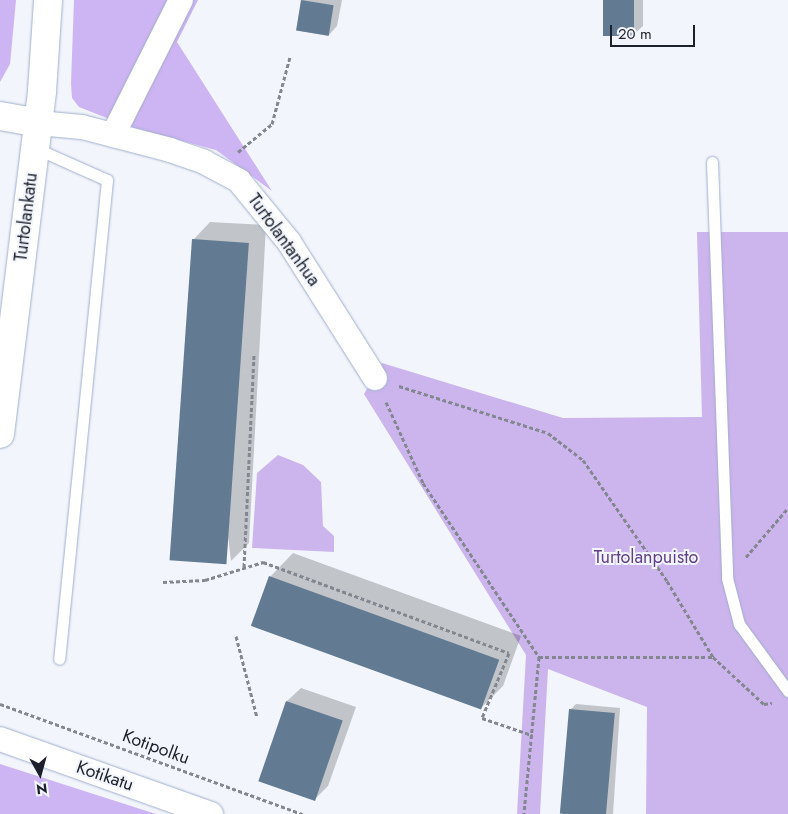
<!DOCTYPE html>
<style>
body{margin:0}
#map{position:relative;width:788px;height:814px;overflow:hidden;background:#f2f5fb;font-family:Jost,sans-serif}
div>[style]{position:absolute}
.green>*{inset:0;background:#ccb4ed}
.forest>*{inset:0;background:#cdb4f2}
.shadow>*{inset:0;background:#0003}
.building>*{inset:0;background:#627b92;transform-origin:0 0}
.path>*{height:3px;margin-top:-1.5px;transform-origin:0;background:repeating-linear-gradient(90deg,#838790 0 4px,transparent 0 6.5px)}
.roads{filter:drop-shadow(0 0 1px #a0afcd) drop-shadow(0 0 1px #a0afcd)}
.service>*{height:11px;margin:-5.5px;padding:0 5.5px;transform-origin:5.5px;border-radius:5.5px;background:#fff}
.minor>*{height:24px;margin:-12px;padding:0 12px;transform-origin:12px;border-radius:12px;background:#fff}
.tertiary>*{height:28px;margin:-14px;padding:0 14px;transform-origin:14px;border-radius:14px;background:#fff}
.secondary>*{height:28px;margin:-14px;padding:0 14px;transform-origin:14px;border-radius:14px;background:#fff}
span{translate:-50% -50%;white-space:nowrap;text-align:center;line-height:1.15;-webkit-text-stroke:4px #f2f5fb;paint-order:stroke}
.street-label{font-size:18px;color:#1b202c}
.park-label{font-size:18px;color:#613f89}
.north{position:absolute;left:15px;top:749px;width:50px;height:50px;-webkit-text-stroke:4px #f2f5fb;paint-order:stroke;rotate:173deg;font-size:14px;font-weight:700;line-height:20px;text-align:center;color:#1b202c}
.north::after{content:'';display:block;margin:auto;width:18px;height:22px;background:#1b202c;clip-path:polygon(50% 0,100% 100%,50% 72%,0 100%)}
.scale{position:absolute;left:610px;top:25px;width:85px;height:22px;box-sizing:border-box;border:2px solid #1b202c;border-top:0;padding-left:6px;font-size:15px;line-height:18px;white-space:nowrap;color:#1b202c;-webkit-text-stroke:4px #f2f5fb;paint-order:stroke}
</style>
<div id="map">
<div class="green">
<i style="clip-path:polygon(697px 232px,788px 232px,788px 814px,646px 814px,647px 707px,548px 669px,540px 814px,517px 814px,526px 655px,364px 394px,382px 363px,563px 418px,702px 417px)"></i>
<i style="clip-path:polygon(278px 455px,303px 465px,321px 482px,323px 526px,334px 536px,334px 552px,252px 548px,257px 473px)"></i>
</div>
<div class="forest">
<i style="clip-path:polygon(0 0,16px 0,10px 64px,0 82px)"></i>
<i style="clip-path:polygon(74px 0,198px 0,177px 42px,272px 191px,216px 150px,127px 126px,79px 107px,72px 98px,71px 83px)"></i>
<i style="clip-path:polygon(0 764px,156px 814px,0 814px)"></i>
</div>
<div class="shadow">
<i style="clip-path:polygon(302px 0,342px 0,337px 26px,328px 36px,296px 30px)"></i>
<i style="clip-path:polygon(605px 0,643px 0,643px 26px,633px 35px)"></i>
<i style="clip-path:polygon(210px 222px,266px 225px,249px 543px,231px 561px,193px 240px)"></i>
<i style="clip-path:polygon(293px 553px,521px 636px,503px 686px,480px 709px,270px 577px)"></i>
<i style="clip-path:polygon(301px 688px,356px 707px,328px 786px,314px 800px,287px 701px)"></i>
<i style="clip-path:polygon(576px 704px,620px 708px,613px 814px,562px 814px,570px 710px)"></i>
</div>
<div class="building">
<i style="left:301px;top:0;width:33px;height:31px;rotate:9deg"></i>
<i style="left:603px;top:0;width:31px;height:36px"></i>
<i style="left:192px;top:239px;width:57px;height:322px;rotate:4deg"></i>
<i style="left:269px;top:576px;width:245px;height:53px;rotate:20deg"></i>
<i style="left:286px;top:701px;width:60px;height:85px;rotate:19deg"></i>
<i style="left:569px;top:709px;width:46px;height:105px;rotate:5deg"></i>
</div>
<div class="path">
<i style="left:238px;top:152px;width:44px;rotate:-39.5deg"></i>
<i style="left:272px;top:124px;width:69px;rotate:-75deg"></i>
<i style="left:399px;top:386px;width:156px;rotate:17.5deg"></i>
<i style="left:548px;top:433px;width:44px;rotate:37.6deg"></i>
<i style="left:583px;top:460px;width:147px;rotate:55.2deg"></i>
<i style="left:667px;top:581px;width:89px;rotate:58.8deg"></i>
<i style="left:713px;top:657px;width:69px;rotate:42.7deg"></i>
<i style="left:764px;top:704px;width:8px;rotate:-7deg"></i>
<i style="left:386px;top:402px;width:89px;rotate:65.4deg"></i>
<i style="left:423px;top:483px;width:209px;rotate:56.3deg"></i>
<i style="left:539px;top:657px;width:158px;rotate:95.5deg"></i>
<i style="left:746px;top:557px;width:65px;rotate:-49.4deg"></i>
<i style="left:244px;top:567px;width:213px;rotate:-87.3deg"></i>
<i style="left:163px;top:582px;width:42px;rotate:-2.7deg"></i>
<i style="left:205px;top:580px;width:61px;rotate:-17.2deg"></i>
<i style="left:263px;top:562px;width:262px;rotate:20.3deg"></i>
<i style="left:509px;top:653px;width:70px;rotate:112.6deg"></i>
<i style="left:482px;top:718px;width:53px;rotate:18.8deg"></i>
<i style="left:236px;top:636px;width:84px;rotate:75.5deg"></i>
<i style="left:539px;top:657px;width:174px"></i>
<i style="left:0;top:704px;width:322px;rotate:20deg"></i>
</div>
<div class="roads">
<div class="service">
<i style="left:35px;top:148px;width:79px;rotate:24deg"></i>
<i style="left:107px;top:180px;width:481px;rotate:95.7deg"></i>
<i style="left:712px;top:162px;width:416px;rotate:87.9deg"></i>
<i style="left:727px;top:578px;width:48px;rotate:75.4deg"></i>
<i style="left:739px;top:624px;width:83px;rotate:53.8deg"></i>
</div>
<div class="minor">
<i style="left:38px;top:123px;width:44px;rotate:5.2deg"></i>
<i style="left:82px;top:127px;width:91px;rotate:14.6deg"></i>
<i style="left:170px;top:150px;width:36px;rotate:19deg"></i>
<i style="left:204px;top:162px;width:40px;rotate:28deg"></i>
<i style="left:239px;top:181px;width:79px;rotate:50.7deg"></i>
<i style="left:289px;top:242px;width:161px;rotate:57.7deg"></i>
<i style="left:113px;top:135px;width:151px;rotate:-63.3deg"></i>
<i style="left:0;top:739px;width:224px;rotate:19.6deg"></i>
</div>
<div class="tertiary">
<i style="left:0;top:116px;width:39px;rotate:10deg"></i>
</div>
<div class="secondary">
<i style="left:0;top:434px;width:346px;rotate:-83deg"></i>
<i style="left:42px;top:91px;width:91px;rotate:-86.2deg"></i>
</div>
</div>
<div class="street-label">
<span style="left:26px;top:217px;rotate:-83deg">Turtolankatu</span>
<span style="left:284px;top:240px;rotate:54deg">Turtolantanhua</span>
<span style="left:156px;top:747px;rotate:20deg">Kotipolku</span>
<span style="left:105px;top:776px;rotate:19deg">Kotikatu</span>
</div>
<div class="park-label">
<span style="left:646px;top:557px">Turtolanpuisto</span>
</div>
<div class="north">N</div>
<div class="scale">20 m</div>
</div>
